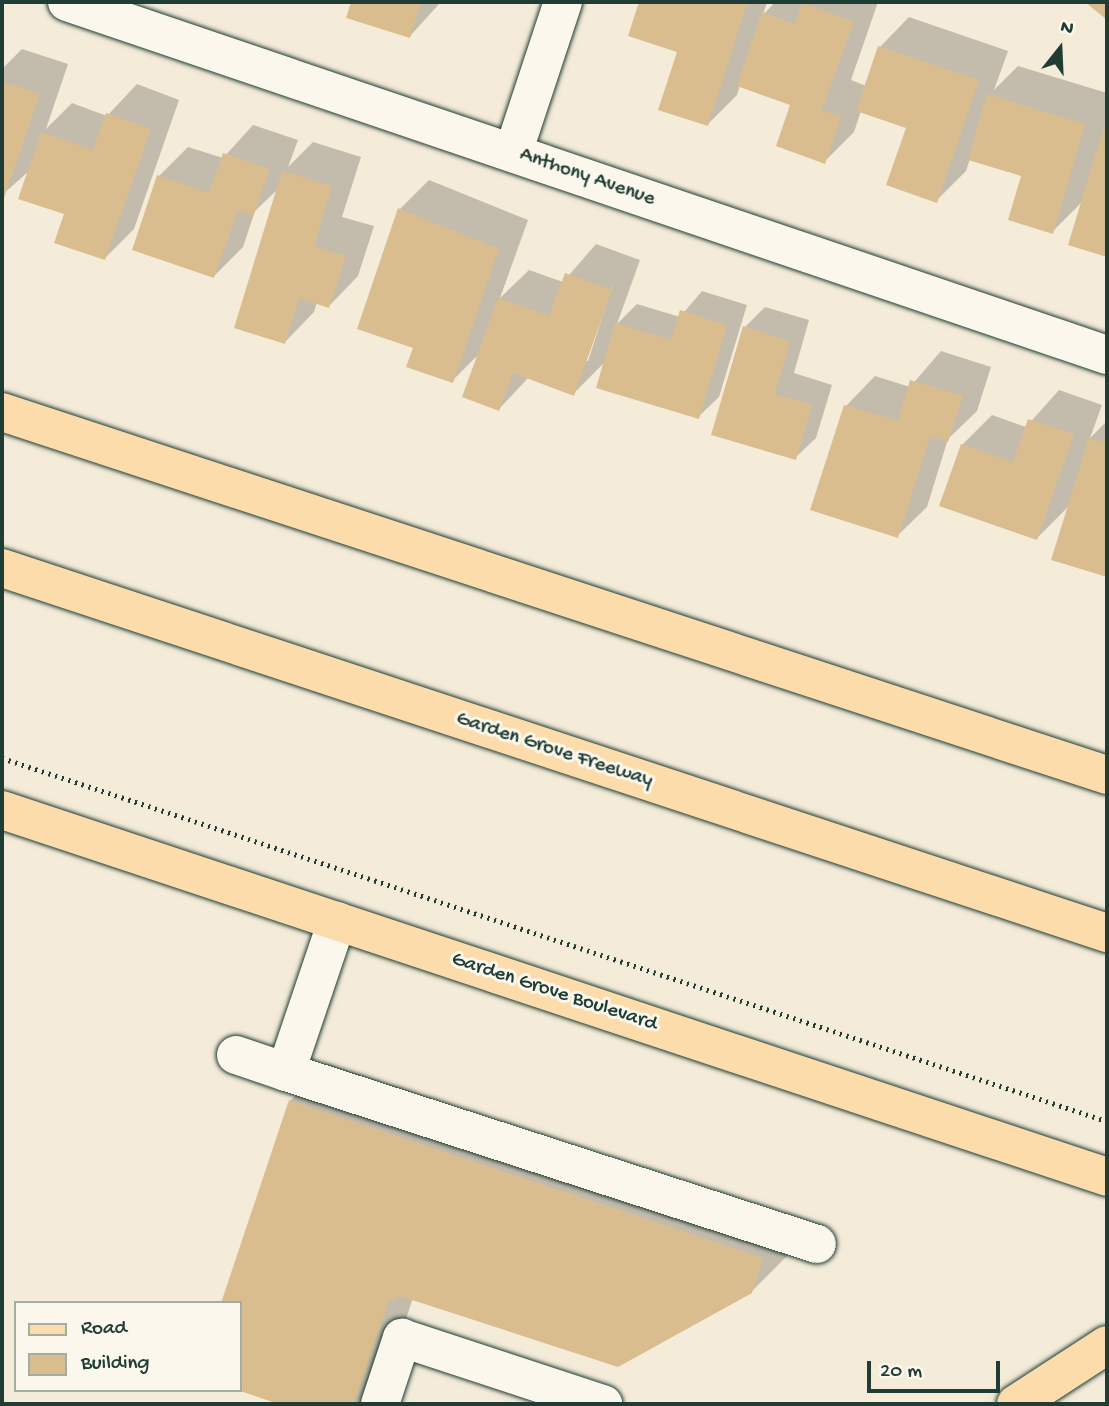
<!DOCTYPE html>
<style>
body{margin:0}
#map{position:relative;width:1109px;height:1406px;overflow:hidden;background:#f4ebd9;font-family:"Gochi Hand",sans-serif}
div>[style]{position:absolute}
.shadow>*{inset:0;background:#0003}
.building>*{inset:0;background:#dabd8e}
.path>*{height:4.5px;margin-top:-2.25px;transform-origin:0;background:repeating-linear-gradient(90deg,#1f3d34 0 2px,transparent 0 7px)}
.roads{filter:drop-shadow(0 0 2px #1f3d34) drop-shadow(0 0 2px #1f3d34)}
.minor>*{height:38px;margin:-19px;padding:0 19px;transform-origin:19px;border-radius:19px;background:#fbf7ec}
.major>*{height:38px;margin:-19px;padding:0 19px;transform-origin:19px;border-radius:19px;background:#fddcac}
.highway>*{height:38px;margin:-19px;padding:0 19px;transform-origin:19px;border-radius:19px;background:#fddcac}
span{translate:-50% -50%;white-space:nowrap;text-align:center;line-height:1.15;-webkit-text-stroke:6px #fbf7ec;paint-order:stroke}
.street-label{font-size:21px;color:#1f3d34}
.frame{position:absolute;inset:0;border:4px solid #1f3d34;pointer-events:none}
.legend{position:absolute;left:14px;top:1301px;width:228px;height:91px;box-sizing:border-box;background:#fbf7ec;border:2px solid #a3ada2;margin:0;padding:9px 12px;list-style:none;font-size:21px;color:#1f3d34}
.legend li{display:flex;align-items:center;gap:14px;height:35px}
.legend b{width:35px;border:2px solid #a3ada2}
.north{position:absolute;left:1025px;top:14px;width:70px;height:70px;-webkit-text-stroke:5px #fbf7ec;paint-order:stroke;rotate:18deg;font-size:19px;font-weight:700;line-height:28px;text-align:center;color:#1f3d34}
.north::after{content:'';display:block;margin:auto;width:24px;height:32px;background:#1f3d34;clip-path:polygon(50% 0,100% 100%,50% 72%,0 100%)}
.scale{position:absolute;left:867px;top:1361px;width:133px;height:32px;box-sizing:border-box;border:4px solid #1f3d34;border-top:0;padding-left:9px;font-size:21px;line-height:24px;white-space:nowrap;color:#1f3d34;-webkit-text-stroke:5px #fbf7ec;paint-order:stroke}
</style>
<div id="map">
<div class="shadow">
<i style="clip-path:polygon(353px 2px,441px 2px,410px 36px,348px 16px)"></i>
<i style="clip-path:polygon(641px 2px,767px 2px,763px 15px,775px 2px,878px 2px,851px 80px,866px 86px,880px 47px,909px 17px,1008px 51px,994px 90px,1018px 66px,1107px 93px,1107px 256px,1070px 244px,1083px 201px,1052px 232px,1023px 175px,970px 159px,966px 171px,936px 201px,908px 127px,861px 111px,854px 132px,824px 162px,793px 104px,740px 85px,737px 95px,708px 124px,679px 50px,630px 35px)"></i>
<i style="clip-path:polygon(22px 49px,68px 64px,46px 129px,72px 103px,107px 116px,137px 84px,179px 100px,134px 229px,105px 258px,29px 171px,2px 195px,2px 69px)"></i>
<i style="clip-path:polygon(253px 125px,298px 140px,288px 167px,313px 142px,361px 157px,342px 217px,374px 226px,358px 276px,329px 306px,317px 302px,314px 312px,285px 342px,279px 188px,255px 211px,243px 247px,214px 276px,159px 176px,188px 147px,223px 158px)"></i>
<i style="clip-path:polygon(evenodd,429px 180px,528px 220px,500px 298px,529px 270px,563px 282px,596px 244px,640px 260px,617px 324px,637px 304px,680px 317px,702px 291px,747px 305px,719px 397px,698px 417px,606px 361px,573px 394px,529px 377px,499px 409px,480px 353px,452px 381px,415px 347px,400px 209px,429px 180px,614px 281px,588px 361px,585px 361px,614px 281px)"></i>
<i style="clip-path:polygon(765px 307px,809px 320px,794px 373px,832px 385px,816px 438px,795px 458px,745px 327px)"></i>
<i style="clip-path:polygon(941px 351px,991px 367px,977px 411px,948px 439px,927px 507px,897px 536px,813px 509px,846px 406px,875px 376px,910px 387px)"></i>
<i style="clip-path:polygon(1059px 390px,1102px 405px,1090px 438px,1107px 421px,1107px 575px,1053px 559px,1070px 505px,1037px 538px,962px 445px,992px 415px,1026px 427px)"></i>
<i style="clip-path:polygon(327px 1064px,799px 1221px,788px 1255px,751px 1292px,413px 1298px,383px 1387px,366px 1404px,285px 1404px,240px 1390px,240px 1303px,290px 1101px)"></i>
</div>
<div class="building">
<i style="clip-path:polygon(351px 2px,421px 2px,410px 38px,346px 18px)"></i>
<i style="clip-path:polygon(639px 2px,747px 3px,708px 126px,658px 110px,677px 52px,628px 36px)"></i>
<i style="clip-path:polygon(1085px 2px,1107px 2px,1107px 20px)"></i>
<i style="clip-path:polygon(802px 3px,854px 21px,822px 110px,841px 117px,825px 164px,776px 146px,790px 105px,737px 86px,762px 12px,795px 24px)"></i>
<i style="clip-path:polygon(878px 46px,979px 80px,937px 203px,886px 185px,906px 128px,856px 111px)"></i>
<i style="clip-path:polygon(2px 81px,40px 94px,4px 198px,2px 197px)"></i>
<i style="clip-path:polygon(987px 94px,1085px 124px,1053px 234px,1008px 220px,1021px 176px,968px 160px)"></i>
<i style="clip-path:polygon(106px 113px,151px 129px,105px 260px,54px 243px,64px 214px,18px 199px,41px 132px,93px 150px)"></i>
<i style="clip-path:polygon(1107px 117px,1107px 257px,1068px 245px)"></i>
<i style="clip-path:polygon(223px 153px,270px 169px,253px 216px,238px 210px,214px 278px,132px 250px,157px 175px,209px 193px)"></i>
<i style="clip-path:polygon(282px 171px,332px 186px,314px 246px,346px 256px,329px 308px,299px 298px,285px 344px,234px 328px)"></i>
<i style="clip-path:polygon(398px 208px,499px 249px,453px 383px,406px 367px,413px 348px,357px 329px)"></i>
<i style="clip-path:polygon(565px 273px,612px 290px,574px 396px,513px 373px,499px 411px,462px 397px,498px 298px,549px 316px)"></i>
<i style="clip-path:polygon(680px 310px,727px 325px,699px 419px,596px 388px,615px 323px,671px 340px)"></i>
<i style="clip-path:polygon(743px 326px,790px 341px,775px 394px,812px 405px,796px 460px,711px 435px)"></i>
<i style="clip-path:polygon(910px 380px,963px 396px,948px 442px,930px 436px,898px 538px,810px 510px,844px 405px,898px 421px)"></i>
<i style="clip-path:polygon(1028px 419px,1074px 434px,1037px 540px,939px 506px,961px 444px,1013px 462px)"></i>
<i style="clip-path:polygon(1089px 438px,1107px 443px,1107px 577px,1051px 560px)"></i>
<i style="clip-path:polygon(289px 1100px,763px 1258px,752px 1293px,618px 1367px,400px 1296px,389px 1301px,354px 1404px,279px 1404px,240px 1391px,240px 1303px,221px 1303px)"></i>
</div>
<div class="path">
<i style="left:2px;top:758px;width:1163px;rotate:18.19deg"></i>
</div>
<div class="roads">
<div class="minor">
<i style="left:67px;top:2px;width:1098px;rotate:18.75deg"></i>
<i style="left:513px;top:153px;width:159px;rotate:-71.7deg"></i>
<i style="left:337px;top:921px;width:159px;rotate:108.7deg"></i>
<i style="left:286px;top:1072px;width:558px;rotate:17.95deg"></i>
<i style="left:236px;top:1055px;width:53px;rotate:18.8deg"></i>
<i style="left:380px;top:1404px;width:70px;rotate:-71.6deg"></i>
<i style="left:402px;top:1338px;width:212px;rotate:18.2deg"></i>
</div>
<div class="major">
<i style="left:2px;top:810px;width:1164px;rotate:18.37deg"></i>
<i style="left:1016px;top:1404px;width:108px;rotate:-33deg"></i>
</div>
<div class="highway">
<i style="left:2px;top:412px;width:1163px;rotate:18.19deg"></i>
<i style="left:2px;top:568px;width:1164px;rotate:18.28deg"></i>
</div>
</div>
<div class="street-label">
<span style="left:587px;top:178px;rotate:19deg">Anthony Avenue</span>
<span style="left:554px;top:751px;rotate:18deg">Garden Grove Freeway</span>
<span style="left:554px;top:993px;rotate:18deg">Garden Grove Boulevard</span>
</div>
<div class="frame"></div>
<ul class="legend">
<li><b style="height:9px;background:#fddcac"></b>Road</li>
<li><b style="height:19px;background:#dabd8e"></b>Building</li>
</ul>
<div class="north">N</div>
<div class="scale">20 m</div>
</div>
